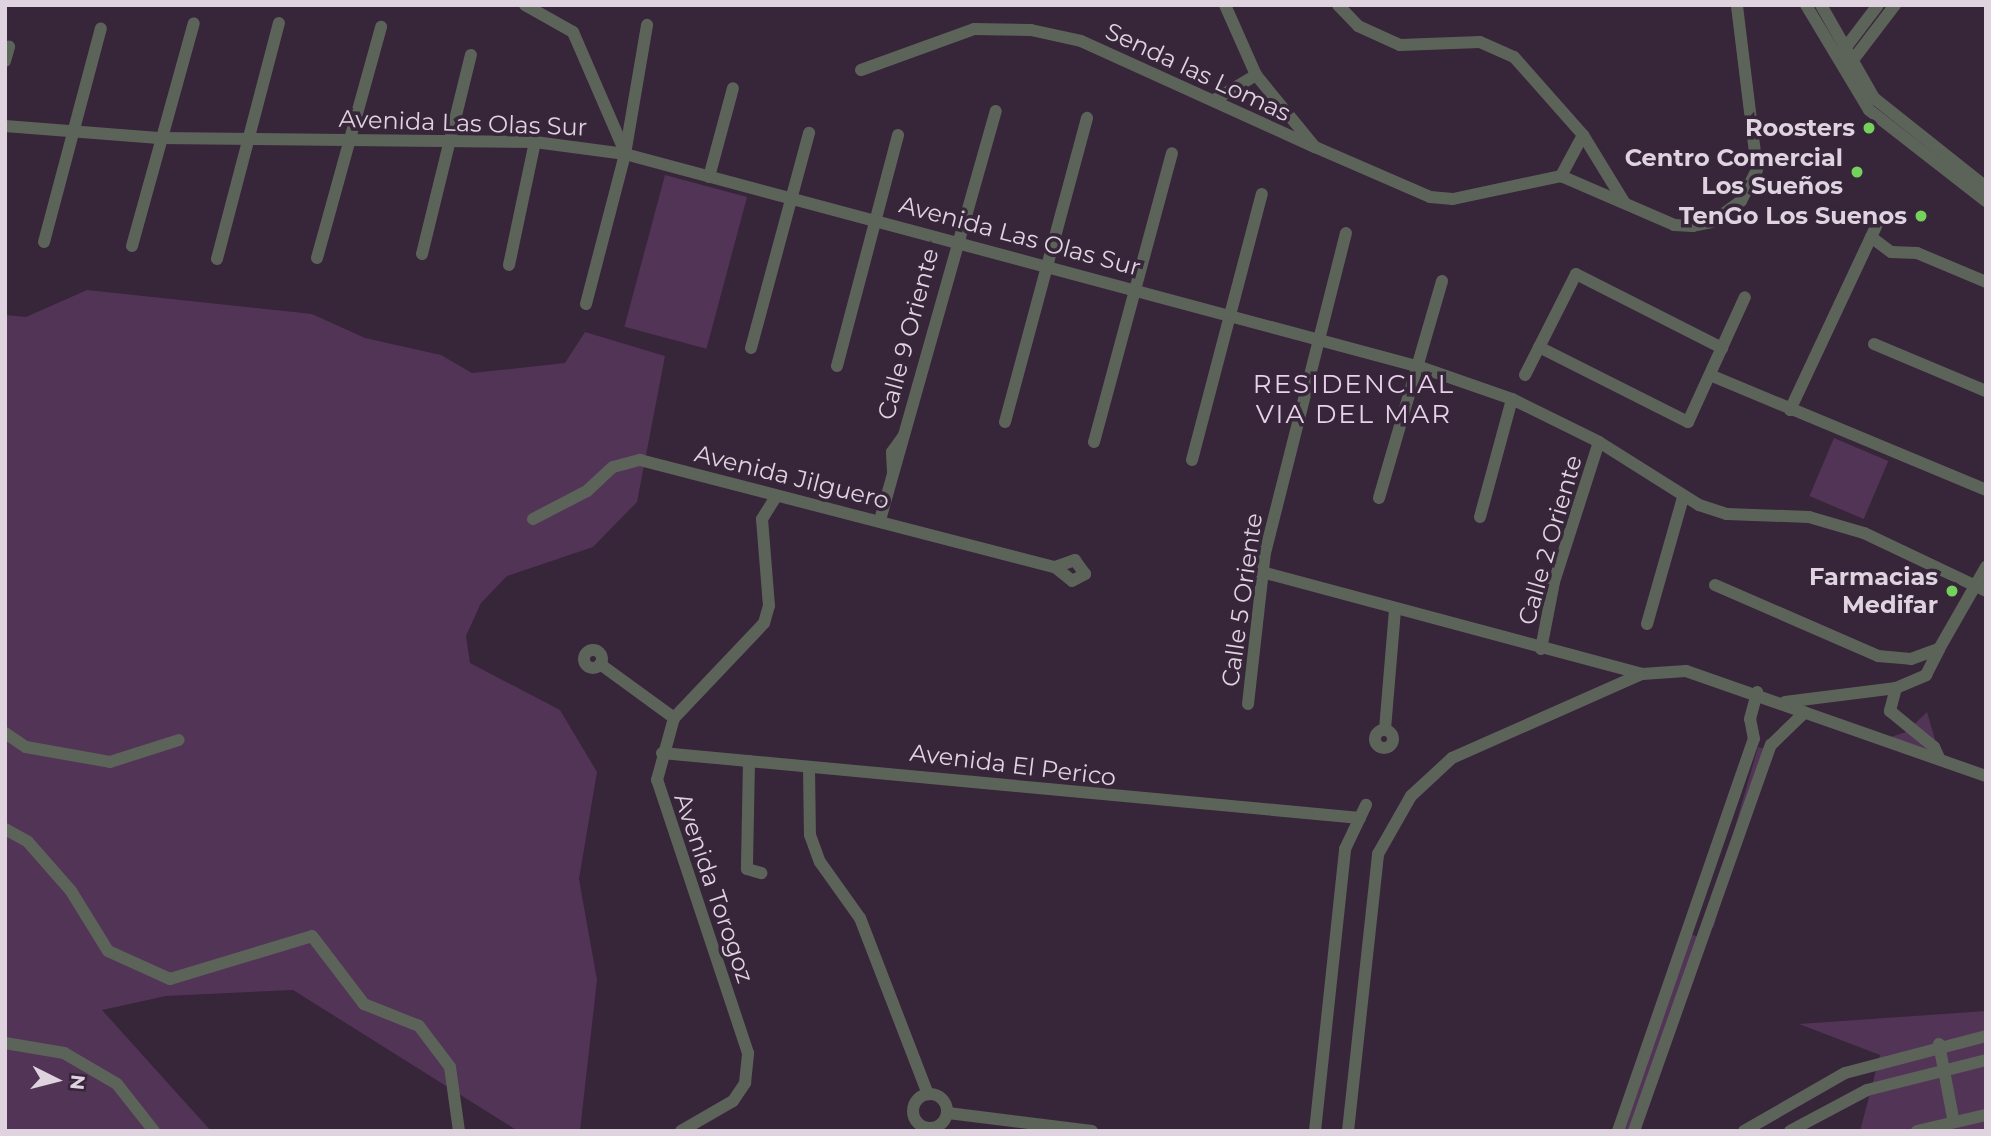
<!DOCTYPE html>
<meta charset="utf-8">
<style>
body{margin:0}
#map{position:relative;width:1991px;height:1136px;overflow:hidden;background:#372539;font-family:Montserrat,sans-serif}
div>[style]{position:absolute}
.green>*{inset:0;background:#523456;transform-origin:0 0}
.minor>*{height:12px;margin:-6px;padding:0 6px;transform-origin:6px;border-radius:6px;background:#5c645a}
.minor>.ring{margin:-6px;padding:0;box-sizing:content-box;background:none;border:12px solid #5c645a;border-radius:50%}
.dots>*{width:19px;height:19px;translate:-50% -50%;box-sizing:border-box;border:4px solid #372539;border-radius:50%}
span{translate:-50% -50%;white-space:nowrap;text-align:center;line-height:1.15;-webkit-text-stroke:7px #372539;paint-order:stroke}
.street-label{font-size:24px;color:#dfd3e0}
.poi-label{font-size:24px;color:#dfd3e0;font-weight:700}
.right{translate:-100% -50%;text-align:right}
.neighbourhood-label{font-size:26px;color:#e7d0ea;letter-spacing:2px}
.frame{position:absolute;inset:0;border:7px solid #dfd3e0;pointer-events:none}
.north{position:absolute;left:21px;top:1045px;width:70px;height:70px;-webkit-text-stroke:5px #372539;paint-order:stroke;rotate:96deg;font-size:19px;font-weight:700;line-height:28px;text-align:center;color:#dfd3e0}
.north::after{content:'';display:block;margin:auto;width:24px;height:32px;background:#dfd3e0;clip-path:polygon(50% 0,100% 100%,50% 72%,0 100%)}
</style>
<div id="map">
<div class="green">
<i style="left:665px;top:175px;width:85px;height:157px;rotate:15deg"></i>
<i style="clip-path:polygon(87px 290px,312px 314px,365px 338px,441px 355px,472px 373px,565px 363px,585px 332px,665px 356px,637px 502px,593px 547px,507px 576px,481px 603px,466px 636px,470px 663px,560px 710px,597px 772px,579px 879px,597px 980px,580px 1131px,518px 1131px,293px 990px,166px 996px,102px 1010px,211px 1131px,5px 1131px,5px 315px,26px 317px)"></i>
<i style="left:1834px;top:438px;width:59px;height:63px;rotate:23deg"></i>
<i style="clip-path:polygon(1927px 712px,1939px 753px,1891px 737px,1906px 732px)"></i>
<i style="left:1758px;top:747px;width:7px;height:186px;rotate:16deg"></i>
<i style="clip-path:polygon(1691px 934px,1698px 937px,1628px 1131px,1622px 1131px)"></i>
<i style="clip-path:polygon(1986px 1011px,1986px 1131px,1860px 1131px,1880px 1055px,1799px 1024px)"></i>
</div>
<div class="minor">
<i style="left:525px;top:5px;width:55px;rotate:29.4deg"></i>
<i style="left:573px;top:32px;width:129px;rotate:66.6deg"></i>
<i style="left:1225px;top:5px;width:77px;rotate:66.1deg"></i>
<i style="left:1256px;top:75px;width:93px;rotate:50.7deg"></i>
<i style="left:1315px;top:147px;width:125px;rotate:23.5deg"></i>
<i style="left:1430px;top:197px;width:23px;rotate:5deg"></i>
<i style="left:1453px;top:199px;width:110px;rotate:-12deg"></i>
<i style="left:1561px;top:176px;width:123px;rotate:23.4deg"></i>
<i style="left:1674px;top:225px;width:19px;rotate:3deg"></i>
<i style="left:1693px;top:226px;width:19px;rotate:-12deg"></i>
<i style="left:1712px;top:222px;width:36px;rotate:-36deg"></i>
<i style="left:1741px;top:201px;width:36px;rotate:-63deg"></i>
<i style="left:1757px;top:169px;width:165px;rotate:-97deg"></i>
<i style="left:1338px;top:5px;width:29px;rotate:46deg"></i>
<i style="left:1358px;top:26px;width:46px;rotate:24.3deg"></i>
<i style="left:1400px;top:45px;width:80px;rotate:-2.1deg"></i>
<i style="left:1480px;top:42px;width:37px;rotate:24deg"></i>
<i style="left:1514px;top:57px;width:104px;rotate:48.5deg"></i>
<i style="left:1583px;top:135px;width:47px;rotate:118.2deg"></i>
<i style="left:1806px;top:5px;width:122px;rotate:59deg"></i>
<i style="left:1869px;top:110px;width:148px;rotate:37.9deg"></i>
<i style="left:1821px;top:5px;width:107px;rotate:60.3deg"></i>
<i style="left:1874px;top:98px;width:143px;rotate:38.5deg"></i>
<i style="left:1840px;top:55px;width:63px;rotate:-52.8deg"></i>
<i style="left:5px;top:61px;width:15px;rotate:-74deg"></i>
<i style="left:1846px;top:69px;width:81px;rotate:-52.6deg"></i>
<i style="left:861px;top:70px;width:120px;rotate:-19.9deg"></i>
<i style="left:974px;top:29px;width:57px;rotate:1deg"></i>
<i style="left:1031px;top:30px;width:51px;rotate:12.4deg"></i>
<i style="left:1081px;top:41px;width:257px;rotate:24.4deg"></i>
<i style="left:1216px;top:99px;width:47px;rotate:-31deg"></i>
<i style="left:5px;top:126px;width:154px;rotate:4.5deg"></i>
<i style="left:159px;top:138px;width:376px;rotate:0.6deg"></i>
<i style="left:535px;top:142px;width:91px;rotate:7.6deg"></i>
<i style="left:625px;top:154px;width:823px;rotate:15deg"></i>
<i style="left:1420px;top:367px;width:97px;rotate:19.2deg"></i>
<i style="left:1512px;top:399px;width:97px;rotate:26.3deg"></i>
<i style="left:1599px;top:442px;width:118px;rotate:32.2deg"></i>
<i style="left:1699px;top:505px;width:29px;rotate:18deg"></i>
<i style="left:1727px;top:514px;width:82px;rotate:2.1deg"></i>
<i style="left:1809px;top:517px;width:57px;rotate:16.2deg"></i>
<i style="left:1864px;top:533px;width:135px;rotate:25.4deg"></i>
<i style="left:1583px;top:135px;width:79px;rotate:58.5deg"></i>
<i style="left:709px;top:177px;width:92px;rotate:-74.9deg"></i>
<i style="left:1871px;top:237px;width:25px;rotate:37deg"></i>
<i style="left:1891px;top:252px;width:26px;rotate:2deg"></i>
<i style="left:1917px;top:253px;width:75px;rotate:22.8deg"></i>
<i style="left:44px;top:242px;width:221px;rotate:-75.1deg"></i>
<i style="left:132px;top:246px;width:231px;rotate:-74.5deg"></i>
<i style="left:422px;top:254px;width:205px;rotate:-76.2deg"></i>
<i style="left:317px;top:258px;width:240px;rotate:-74.5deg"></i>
<i style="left:217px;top:259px;width:244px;rotate:-75.3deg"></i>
<i style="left:509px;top:265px;width:126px;rotate:-78.1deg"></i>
<i style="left:586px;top:304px;width:155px;rotate:-75.4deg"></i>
<i style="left:625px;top:154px;width:131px;rotate:-80.3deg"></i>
<i style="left:1874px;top:344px;width:121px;rotate:22.8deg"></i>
<i style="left:1539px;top:347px;width:167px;rotate:26.7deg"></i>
<i style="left:1688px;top:422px;width:137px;rotate:-65.5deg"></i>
<i style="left:751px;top:348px;width:223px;rotate:-74.9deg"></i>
<i style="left:837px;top:366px;width:239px;rotate:-75.2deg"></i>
<i style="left:1525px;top:375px;width:113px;rotate:-63.2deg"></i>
<i style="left:1576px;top:274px;width:164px;rotate:26.9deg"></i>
<i style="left:1710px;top:375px;width:299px;rotate:22.6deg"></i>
<i style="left:1790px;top:410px;width:214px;rotate:-64.9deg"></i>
<i style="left:1005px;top:422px;width:315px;rotate:-74.9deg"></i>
<i style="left:1094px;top:442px;width:299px;rotate:-74.9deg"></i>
<i style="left:1192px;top:460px;width:275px;rotate:-75.3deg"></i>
<i style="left:893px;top:472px;width:20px;rotate:-93deg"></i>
<i style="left:892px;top:452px;width:19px;rotate:-54deg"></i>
<i style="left:1379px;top:498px;width:226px;rotate:-73.8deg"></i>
<i style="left:1480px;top:517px;width:122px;rotate:-74.8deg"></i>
<i style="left:533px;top:519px;width:61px;rotate:-27.4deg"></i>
<i style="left:587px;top:491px;width:35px;rotate:-43deg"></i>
<i style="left:613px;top:467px;width:28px;rotate:-15deg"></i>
<i style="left:640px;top:460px;width:429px;rotate:14.5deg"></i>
<i style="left:1055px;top:567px;width:22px;rotate:39deg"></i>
<i style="left:1072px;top:581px;width:15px;rotate:-28deg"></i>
<i style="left:1085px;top:574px;width:17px;rotate:-126deg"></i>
<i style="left:1075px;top:560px;width:21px;rotate:161deg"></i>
<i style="left:880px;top:520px;width:425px;rotate:-74.2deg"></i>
<i style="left:1262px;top:572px;width:393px;rotate:15deg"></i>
<i style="left:1715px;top:585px;width:178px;rotate:23.5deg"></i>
<i style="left:1878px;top:656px;width:33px;rotate:5deg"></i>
<i style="left:1911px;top:659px;width:30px;rotate:-20deg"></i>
<i style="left:1939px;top:649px;width:95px;rotate:-60.2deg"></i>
<i style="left:1647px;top:624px;width:131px;rotate:-74.1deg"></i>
<i style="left:1541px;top:649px;width:68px;rotate:-79deg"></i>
<i style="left:1554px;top:582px;width:147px;rotate:-72.2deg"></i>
<i class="ring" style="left:584px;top:650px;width:6px;height:6px"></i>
<i style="left:600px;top:664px;width:92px;rotate:36.1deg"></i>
<i style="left:1896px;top:688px;width:24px;rotate:105deg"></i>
<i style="left:1890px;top:711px;width:57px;rotate:39.3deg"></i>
<i style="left:1934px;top:747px;width:14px;rotate:65deg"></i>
<i style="left:1785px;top:702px;width:112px;rotate:-7.2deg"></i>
<i style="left:1896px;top:688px;width:33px;rotate:-23deg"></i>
<i style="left:1926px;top:675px;width:29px;rotate:-63deg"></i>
<i style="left:1248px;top:704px;width:152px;rotate:-83.6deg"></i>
<i style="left:1265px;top:553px;width:330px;rotate:-75.8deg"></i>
<i style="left:1385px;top:729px;width:118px;rotate:-85.2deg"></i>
<i class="ring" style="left:1375px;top:730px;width:6px;height:6px"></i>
<i style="left:5px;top:733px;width:25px;rotate:34deg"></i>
<i style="left:26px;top:747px;width:85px;rotate:10.1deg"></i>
<i style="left:110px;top:762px;width:72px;rotate:-17.7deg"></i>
<i style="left:662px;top:753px;width:701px;rotate:5.32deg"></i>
<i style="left:749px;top:761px;width:108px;rotate:91.1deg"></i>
<i style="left:747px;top:869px;width:15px;rotate:16deg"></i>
<i style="left:809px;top:767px;width:68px;rotate:89.2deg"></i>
<i style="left:810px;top:835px;width:29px;rotate:70deg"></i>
<i style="left:820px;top:862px;width:69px;rotate:54.5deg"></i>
<i style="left:860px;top:918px;width:189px;rotate:68.9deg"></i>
<i style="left:5px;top:829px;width:26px;rotate:29deg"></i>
<i style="left:28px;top:842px;width:65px;rotate:48.7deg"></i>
<i style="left:71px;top:891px;width:70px;rotate:58.3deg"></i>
<i style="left:108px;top:951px;width:68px;rotate:24.3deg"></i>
<i style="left:170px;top:979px;width:148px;rotate:-16.8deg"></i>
<i style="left:312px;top:936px;width:86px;rotate:52.6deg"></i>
<i style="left:364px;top:1004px;width:59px;rotate:21.8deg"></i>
<i style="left:419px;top:1026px;width:51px;rotate:52.9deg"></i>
<i style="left:450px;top:1067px;width:65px;rotate:82deg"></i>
<i style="left:5px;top:1043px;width:60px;rotate:9.6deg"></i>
<i style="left:64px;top:1053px;width:61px;rotate:30.3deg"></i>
<i style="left:117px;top:1084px;width:60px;rotate:51.8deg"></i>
<i style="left:1939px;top:1044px;width:75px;rotate:79.3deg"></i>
<i class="ring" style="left:913px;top:1094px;width:22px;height:22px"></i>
<i style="left:948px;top:1113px;width:145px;rotate:7.1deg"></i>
<i style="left:681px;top:1131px;width:60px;rotate:-30deg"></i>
<i style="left:733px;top:1101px;width:22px;rotate:-56deg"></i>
<i style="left:745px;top:1083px;width:30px;rotate:-84deg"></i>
<i style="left:748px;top:1053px;width:288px;rotate:-108.4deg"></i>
<i style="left:657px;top:780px;width:64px;rotate:-74.7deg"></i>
<i style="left:674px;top:718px;width:131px;rotate:-46.5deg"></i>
<i style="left:764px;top:623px;width:18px;rotate:-74deg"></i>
<i style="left:769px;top:606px;width:87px;rotate:-94.6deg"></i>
<i style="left:762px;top:519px;width:25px;rotate:-58deg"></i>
<i style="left:1315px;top:1131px;width:284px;rotate:-83.9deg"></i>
<i style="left:1345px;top:849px;width:49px;rotate:-64.5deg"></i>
<i style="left:1348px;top:1131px;width:279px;rotate:-83.8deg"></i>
<i style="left:1378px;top:854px;width:67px;rotate:-60.4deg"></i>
<i style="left:1411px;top:796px;width:56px;rotate:-42.8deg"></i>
<i style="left:1452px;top:758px;width:208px;rotate:-23.9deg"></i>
<i style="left:1642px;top:674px;width:44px;rotate:-3.9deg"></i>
<i style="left:1686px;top:671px;width:318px;rotate:19.3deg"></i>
<i style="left:1618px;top:1131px;width:415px;rotate:-70.9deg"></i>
<i style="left:1754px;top:739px;width:20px;rotate:-101deg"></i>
<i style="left:1750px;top:719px;width:28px;rotate:-75deg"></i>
<i style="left:1634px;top:1131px;width:410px;rotate:-70.5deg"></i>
<i style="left:1771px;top:745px;width:47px;rotate:-44.1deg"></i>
<i style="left:1744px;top:1131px;width:116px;rotate:-29.9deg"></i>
<i style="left:1845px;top:1073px;width:146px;rotate:-14.7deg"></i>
<i style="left:1790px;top:1131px;width:87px;rotate:-28deg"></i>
<i style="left:1867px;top:1090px;width:123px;rotate:-14.1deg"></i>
<i style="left:1917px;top:1131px;width:71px;rotate:-13.1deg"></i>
</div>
<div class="dots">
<i style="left:1869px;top:128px;background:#74d25c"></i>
<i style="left:1857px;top:172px;background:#74d25c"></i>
<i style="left:1921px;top:216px;background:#74d25c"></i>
<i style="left:1952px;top:591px;background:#74d25c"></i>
</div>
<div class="street-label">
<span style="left:1198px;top:72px;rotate:25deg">Senda las Lomas</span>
<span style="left:463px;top:123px;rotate:2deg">Avenida Las Olas Sur</span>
<span style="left:1020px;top:236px;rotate:15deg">Avenida Las Olas Sur</span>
<span style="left:908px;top:334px;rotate:-75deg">Calle 9 Oriente</span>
<span style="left:792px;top:477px;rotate:14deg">Avenida Jilguero</span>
<span style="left:1550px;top:540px;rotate:-74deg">Calle 2 Oriente</span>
<span style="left:1242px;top:600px;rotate:-82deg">Calle 5 Oriente</span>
<span style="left:1013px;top:765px;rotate:7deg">Avenida El Perico</span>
<span style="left:714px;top:888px;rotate:71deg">Avenida Torogoz</span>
</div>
<div class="poi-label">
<span class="right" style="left:1855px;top:128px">Roosters</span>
<span class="right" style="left:1843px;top:172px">Centro Comercial<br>Los Sueños</span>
<span class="right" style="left:1907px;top:216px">TenGo Los Suenos</span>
<span class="right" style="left:1938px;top:591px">Farmacias<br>Medifar</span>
</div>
<div class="neighbourhood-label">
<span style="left:1354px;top:400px">RESIDENCIAL<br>VIA DEL MAR</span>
</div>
<div class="frame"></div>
<div class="north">N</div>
</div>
